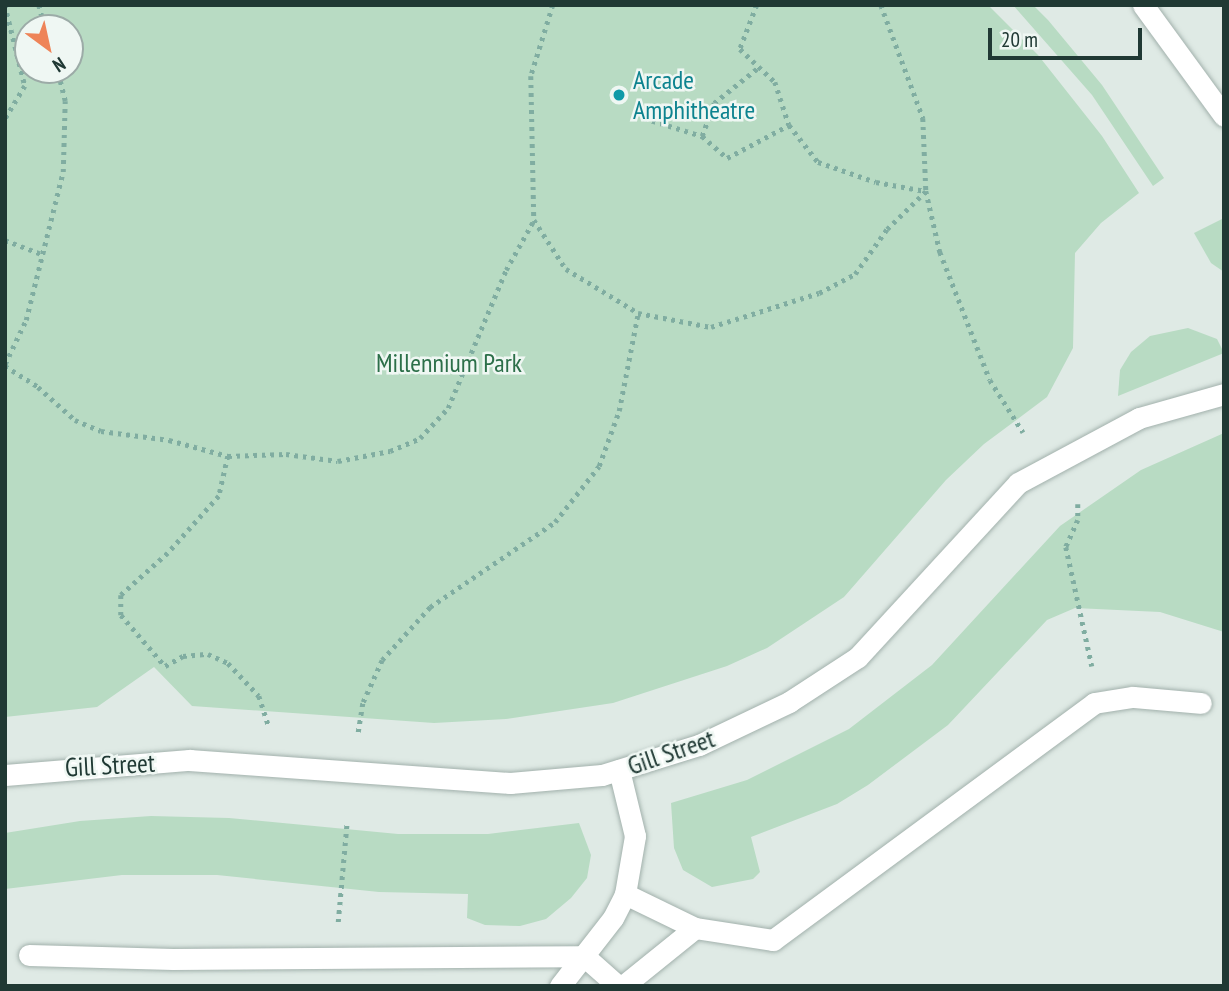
<!DOCTYPE html>
<style>
body{margin:0}
#map{position:relative;width:1229px;height:991px;overflow:hidden;background:#dfeae5;font-family:"PT Sans Narrow",sans-serif}
div>[style]{position:absolute}
.green>*{inset:0;background:#b8dbc3}
.path>*{height:4.5px;margin-top:-2.25px;transform-origin:0;background:repeating-linear-gradient(90deg,#80ada1 0 3.5px,transparent 0 8.5px)}
.roads{filter:drop-shadow(0 0 2px #a2b1ac) drop-shadow(0 0 2px #a2b1ac)}
.lane>*{height:21px;margin:-10.5px;padding:0 10.5px;transform-origin:10.5px;border-radius:10.5px;background:#fff}
.street>*{height:21px;margin:-10.5px;padding:0 10.5px;transform-origin:10.5px;border-radius:10.5px;background:#fff}
.secondary>*{height:21px;margin:-10.5px;padding:0 10.5px;transform-origin:10.5px;border-radius:10.5px;background:#fff}
.dots>*{width:19px;height:19px;translate:-50% -50%;box-sizing:border-box;border:4px solid #eff7f3;border-radius:50%}
span{translate:-50% -50%;white-space:nowrap;text-align:center;line-height:1.15;-webkit-text-stroke:5px #eff7f3;paint-order:stroke}
.culture-label{font-size:26px;color:#0d838f}
.left{translate:0 -50%;text-align:left}
.park-label{font-size:26px;color:#2c6f49}
.street-label{font-size:26px;color:#203934}
.frame{position:absolute;inset:0;border:7px solid #203934;pointer-events:none}
.north{position:absolute;left:14px;top:14px;width:70px;height:70px;box-sizing:border-box;background:#eff7f3;border:2px solid #9caba7;border-radius:50%;rotate:147deg;font-size:19px;font-weight:700;line-height:28px;text-align:center;color:#203934}
.north::after{content:'';display:block;margin:auto;width:24px;height:32px;background:#ee8458;clip-path:polygon(50% 0,100% 100%,50% 72%,0 100%)}
.scale{position:absolute;left:988px;top:28px;width:154px;height:32px;box-sizing:border-box;border:4px solid #203934;border-top:0;padding-left:9px;font-size:21px;line-height:24px;white-space:nowrap;color:#203934;-webkit-text-stroke:5px #eff7f3;paint-order:stroke}
</style>
<div id="map">
<div class="green">
<i style="clip-path:polygon(evenodd,5px 5px,988px 5px,1038px 55px,1102px 136px,1139px 193px,1101px 223px,1075px 253px,1073px 348px,1047px 397px,984px 444px,946px 480px,844px 597px,767px 648px,727px 666px,613px 703px,506px 719px,434px 723px,192px 706px,154px 667px,97px 707px,5px 717px,5px 5px,28px 28px,70px 28px,70px 70px,28px 70px,28px 28px)"></i>
<i style="clip-path:polygon(1013px 5px,1033px 5px,1048px 20px,1102px 85px,1164px 178px,1153px 186px,1092px 95px)"></i>
<i style="clip-path:polygon(1224px 218px,1224px 272px,1211px 263px,1194px 233px)"></i>
<i style="clip-path:polygon(1188px 328px,1217px 339px,1224px 353px,1118px 396px,1120px 370px,1131px 352px,1150px 336px)"></i>
<i style="clip-path:polygon(1224px 433px,1224px 632px,1160px 612px,1075px 608px,1047px 620px,948px 725px,868px 785px,837px 804px,751px 837px,760px 872px,753px 879px,712px 887px,683px 870px,674px 848px,671px 803px,747px 780px,849px 729px,932px 665px,1060px 526px,1141px 470px)"></i>
<i style="clip-path:polygon(151px 816px,229px 818px,398px 834px,488px 834px,579px 823px,591px 855px,587px 878px,571px 898px,546px 919px,520px 926px,485px 925px,467px 918px,468px 894px,379px 892px,217px 875px,122px 875px,5px 889px,5px 833px,80px 821px)"></i>
</div>
<div class="path">
<i style="left:5px;top:5px;width:83px;rotate:76.1deg"></i>
<i style="left:25px;top:86px;width:39px;rotate:121deg"></i>
<i style="left:39px;top:5px;width:24px;rotate:75deg"></i>
<i style="left:553px;top:5px;width:74px;rotate:107.2deg"></i>
<i style="left:531px;top:76px;width:144px;rotate:88.8deg"></i>
<i style="left:534px;top:220px;width:59px;rotate:56.9deg"></i>
<i style="left:566px;top:269px;width:84px;rotate:31.4deg"></i>
<i style="left:638px;top:313px;width:74px;rotate:10.9deg"></i>
<i style="left:711px;top:327px;width:113px;rotate:-17.5deg"></i>
<i style="left:819px;top:293px;width:41px;rotate:-27.8deg"></i>
<i style="left:855px;top:274px;width:55px;rotate:-54.6deg"></i>
<i style="left:887px;top:229px;width:54px;rotate:-44.3deg"></i>
<i style="left:757px;top:5px;width:47px;rotate:111.1deg"></i>
<i style="left:740px;top:49px;width:48px;rotate:43.3deg"></i>
<i style="left:775px;top:82px;width:45px;rotate:72deg"></i>
<i style="left:789px;top:125px;width:47px;rotate:51.9deg"></i>
<i style="left:818px;top:162px;width:61px;rotate:19deg"></i>
<i style="left:876px;top:182px;width:50px;rotate:10.4deg"></i>
<i style="left:881px;top:5px;width:121px;rotate:69.6deg"></i>
<i style="left:923px;top:118px;width:73px;rotate:87.6deg"></i>
<i style="left:926px;top:191px;width:63px;rotate:77.1deg"></i>
<i style="left:940px;top:252px;width:137px;rotate:68.7deg"></i>
<i style="left:990px;top:380px;width:62px;rotate:57.6deg"></i>
<i style="left:644px;top:118px;width:61px;rotate:17.2deg"></i>
<i style="left:702px;top:136px;width:35px;rotate:-70deg"></i>
<i style="left:714px;top:103px;width:58px;rotate:-38.7deg"></i>
<i style="left:702px;top:136px;width:33px;rotate:41deg"></i>
<i style="left:727px;top:158px;width:70px;rotate:-28deg"></i>
<i style="left:5px;top:240px;width:40px;rotate:21deg"></i>
<i style="left:5px;top:364px;width:49px;rotate:-64.5deg"></i>
<i style="left:26px;top:320px;width:153px;rotate:-76deg"></i>
<i style="left:63px;top:172px;width:71px;rotate:-88.4deg"></i>
<i style="left:65px;top:101px;width:32px;rotate:-104deg"></i>
<i style="left:5px;top:366px;width:39px;rotate:32deg"></i>
<i style="left:38px;top:387px;width:50px;rotate:41.7deg"></i>
<i style="left:75px;top:420px;width:28px;rotate:23deg"></i>
<i style="left:101px;top:431px;width:69px;rotate:7.5deg"></i>
<i style="left:169px;top:440px;width:61px;rotate:15.2deg"></i>
<i style="left:228px;top:456px;width:58px;rotate:-2deg"></i>
<i style="left:286px;top:454px;width:52px;rotate:7.7deg"></i>
<i style="left:338px;top:461px;width:53px;rotate:-10.9deg"></i>
<i style="left:390px;top:451px;width:33px;rotate:-23deg"></i>
<i style="left:420px;top:438px;width:41px;rotate:-47deg"></i>
<i style="left:448px;top:408px;width:150px;rotate:-67.2deg"></i>
<i style="left:506px;top:270px;width:57px;rotate:-60.8deg"></i>
<i style="left:228px;top:456px;width:41px;rotate:102.7deg"></i>
<i style="left:219px;top:496px;width:76px;rotate:131.8deg"></i>
<i style="left:168px;top:553px;width:63px;rotate:138.2deg"></i>
<i style="left:121px;top:595px;width:20px;rotate:90deg"></i>
<i style="left:121px;top:615px;width:67px;rotate:49.2deg"></i>
<i style="left:165px;top:666px;width:21px;rotate:-29deg"></i>
<i style="left:183px;top:656px;width:25px;rotate:-5deg"></i>
<i style="left:208px;top:654px;width:22px;rotate:24deg"></i>
<i style="left:228px;top:663px;width:45px;rotate:46.8deg"></i>
<i style="left:259px;top:696px;width:33px;rotate:72deg"></i>
<i style="left:1078px;top:504px;width:16px;rotate:90deg"></i>
<i style="left:1078px;top:520px;width:30px;rotate:114deg"></i>
<i style="left:1066px;top:547px;width:122px;rotate:77.7deg"></i>
<i style="left:358px;top:732px;width:30px;rotate:-81deg"></i>
<i style="left:363px;top:702px;width:46px;rotate:-65.7deg"></i>
<i style="left:382px;top:660px;width:72px;rotate:-47.8deg"></i>
<i style="left:430px;top:607px;width:151px;rotate:-34.2deg"></i>
<i style="left:555px;top:522px;width:71px;rotate:-51.8deg"></i>
<i style="left:599px;top:466px;width:59px;rotate:-70deg"></i>
<i style="left:619px;top:411px;width:100px;rotate:-79deg"></i>
<i style="left:338px;top:922px;width:100px;rotate:-84.9deg"></i>
</div>
<div class="roads">
<div class="lane">
<i style="left:625px;top:894px;width:78px;rotate:25.9deg"></i>
<i style="left:29px;top:955px;width:144px;rotate:1.6deg"></i>
<i style="left:173px;top:959px;width:411px;rotate:-0.4deg"></i>
<i style="left:584px;top:956px;width:45px;rotate:41.4deg"></i>
<i style="left:560px;top:986px;width:86px;rotate:-52.1deg"></i>
<i style="left:613px;top:918px;width:27px;rotate:-63deg"></i>
<i style="left:625px;top:894px;width:59px;rotate:-80.2deg"></i>
<i style="left:635px;top:836px;width:68px;rotate:-103.6deg"></i>
<i style="left:623px;top:986px;width:92px;rotate:-38.9deg"></i>
<i style="left:695px;top:928px;width:79px;rotate:8.7deg"></i>
<i style="left:773px;top:940px;width:399px;rotate:-36.4deg"></i>
<i style="left:1094px;top:703px;width:39px;rotate:-9deg"></i>
<i style="left:1133px;top:697px;width:68px;rotate:5deg"></i>
</div>
<div class="street">
<i style="left:5px;top:775px;width:185px;rotate:-4.7deg"></i>
<i style="left:189px;top:760px;width:322px;rotate:4.1deg"></i>
<i style="left:510px;top:783px;width:92px;rotate:-5deg"></i>
<i style="left:602px;top:775px;width:102px;rotate:-17.2deg"></i>
<i style="left:699px;top:745px;width:100px;rotate:-25.5deg"></i>
<i style="left:789px;top:702px;width:82px;rotate:-33.1deg"></i>
<i style="left:858px;top:657px;width:236px;rotate:-47.4deg"></i>
<i style="left:1018px;top:483px;width:137px;rotate:-28.2deg"></i>
<i style="left:1139px;top:418px;width:88px;rotate:-15.8deg"></i>
</div>
<div class="secondary">
<i style="left:1143px;top:5px;width:137px;rotate:53.9deg"></i>
</div>
</div>
<div class="dots">
<i style="left:619px;top:95px;background:#0f9aa8"></i>
</div>
<div class="culture-label">
<span class="left" style="left:633px;top:95px">Arcade<br>Amphitheatre</span>
</div>
<div class="park-label">
<span style="left:449px;top:363px">Millennium Park</span>
</div>
<div class="street-label">
<span style="left:671px;top:752px;rotate:-19deg">Gill Street</span>
<span style="left:110px;top:765px;rotate:-3deg">Gill Street</span>
</div>
<div class="frame"></div>
<div class="north">N</div>
<div class="scale">20 m</div>
</div>
